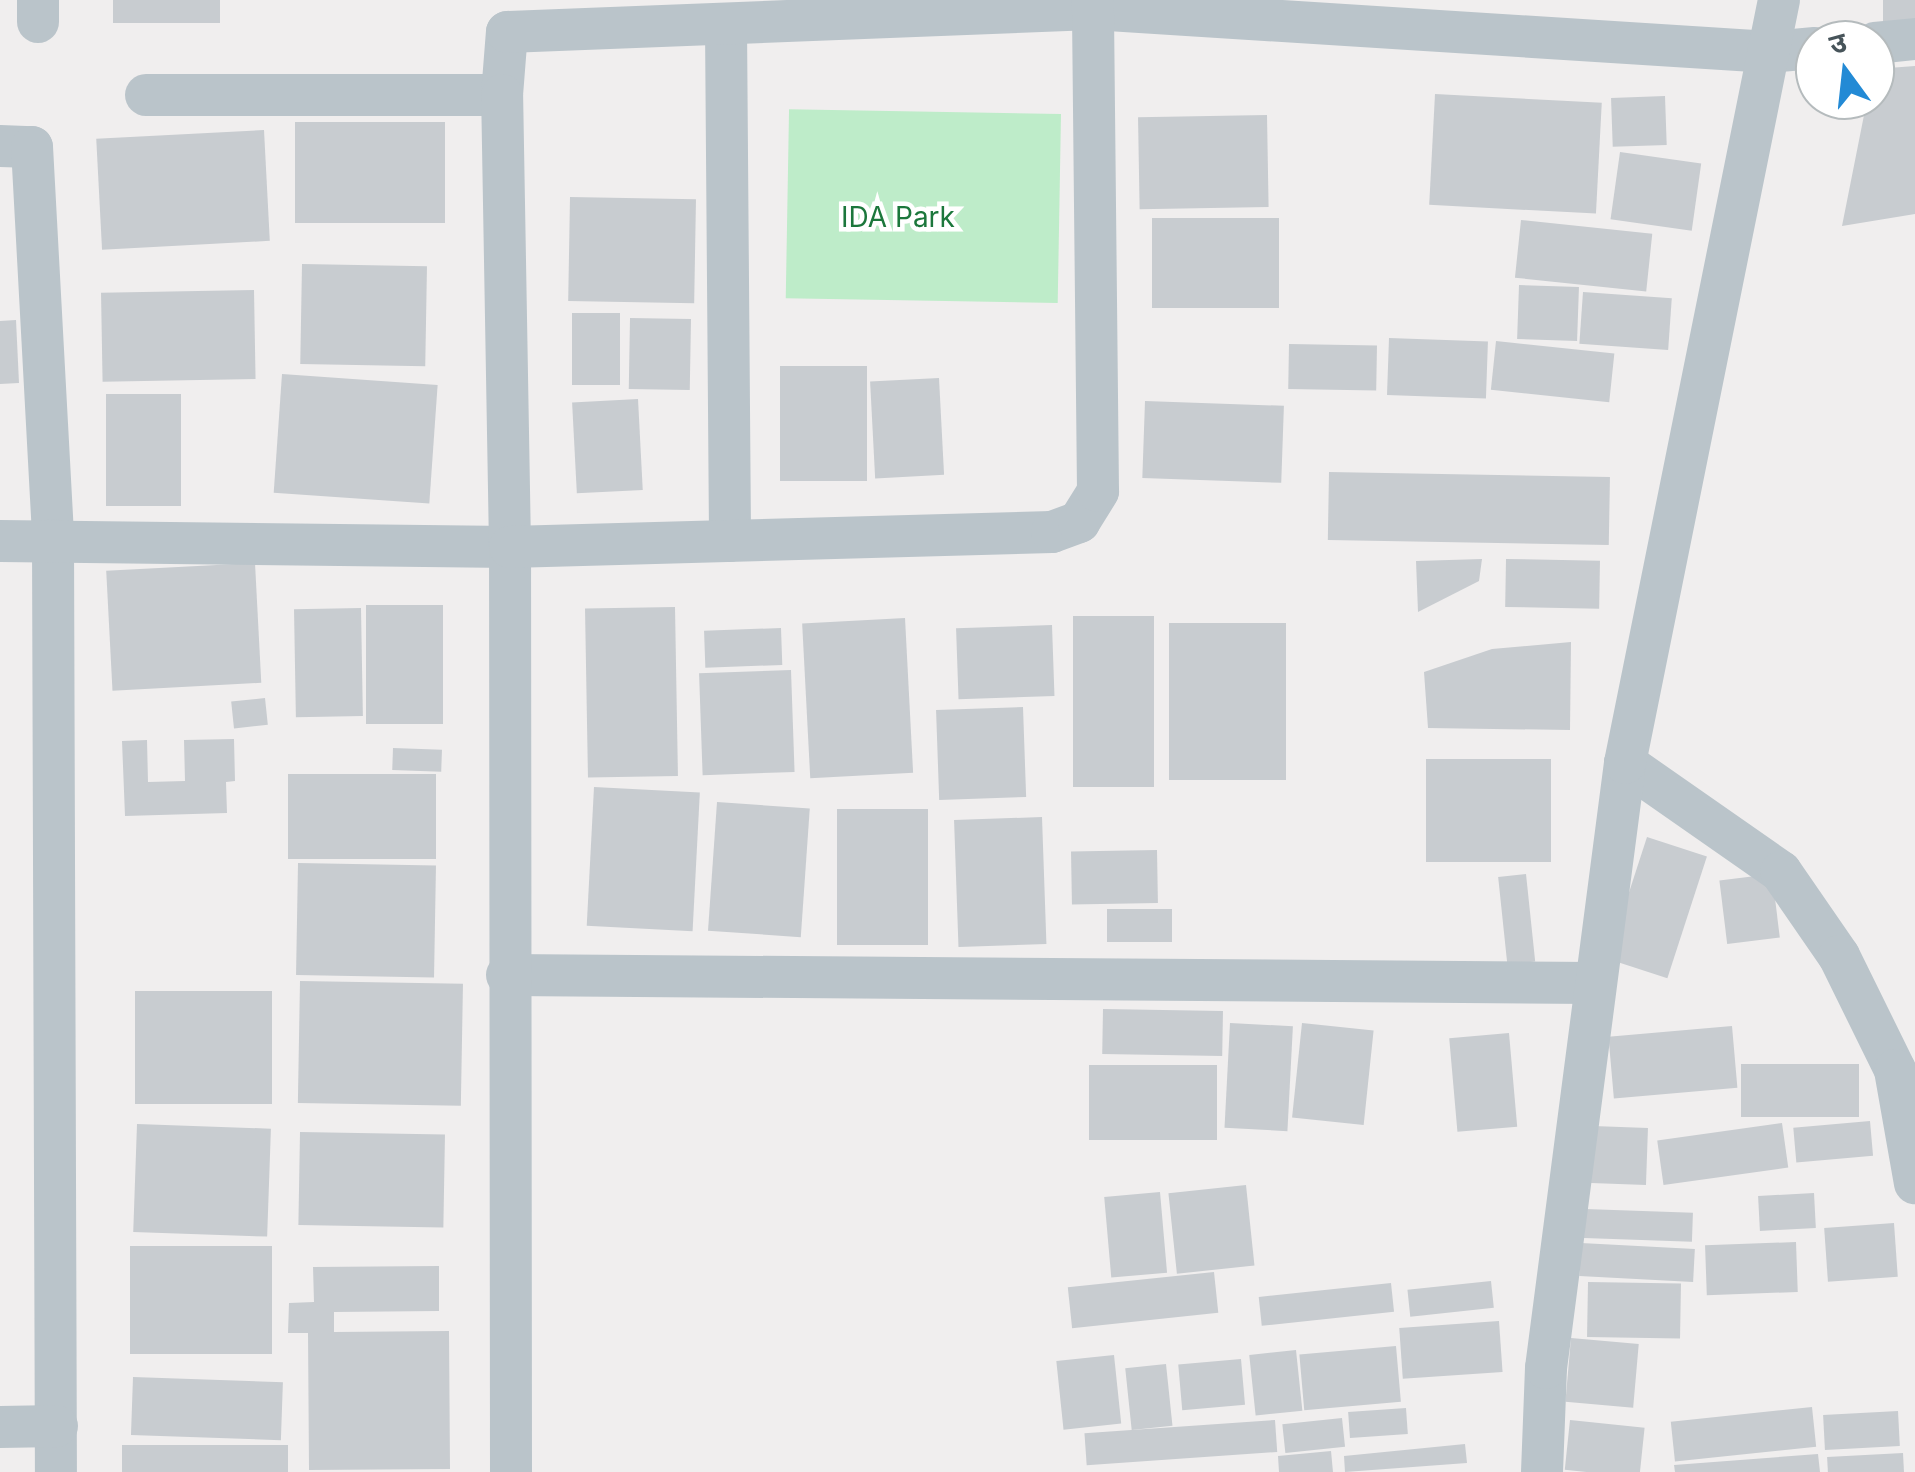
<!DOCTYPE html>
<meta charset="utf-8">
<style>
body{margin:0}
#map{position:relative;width:1915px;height:1472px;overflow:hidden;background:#f0eeee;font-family:Inter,"Noto Sans Devanagari",sans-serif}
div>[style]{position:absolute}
.green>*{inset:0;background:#beecc9;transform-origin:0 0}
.building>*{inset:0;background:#c8ccd0;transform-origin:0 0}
.street>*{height:42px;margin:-21px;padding:0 21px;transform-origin:21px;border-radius:21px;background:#bac4ca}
span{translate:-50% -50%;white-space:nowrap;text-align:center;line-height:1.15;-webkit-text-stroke:9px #fff;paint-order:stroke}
.park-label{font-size:28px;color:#1c773c}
.north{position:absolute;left:1795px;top:20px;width:100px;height:100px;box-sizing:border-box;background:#fff;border:2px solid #b5bbbd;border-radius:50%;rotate:345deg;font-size:28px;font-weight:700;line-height:40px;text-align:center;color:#47545a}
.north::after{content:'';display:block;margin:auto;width:35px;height:45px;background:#238ad5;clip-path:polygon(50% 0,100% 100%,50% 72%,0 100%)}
</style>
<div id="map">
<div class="green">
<i style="left:1061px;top:114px;width:189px;height:272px;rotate:91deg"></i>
</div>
<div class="building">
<i style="left:113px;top:0;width:107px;height:23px"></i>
<i style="left:1883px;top:0;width:32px;height:28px"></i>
<i style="clip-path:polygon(1915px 66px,1915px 214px,1842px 226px,1867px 100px,1875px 100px,1875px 69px)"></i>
<i style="left:1435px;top:94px;width:167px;height:111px;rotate:3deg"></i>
<i style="left:1665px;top:96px;width:49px;height:54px;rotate:88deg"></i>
<i style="left:1267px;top:115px;width:92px;height:129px;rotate:89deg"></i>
<i style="left:295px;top:122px;width:150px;height:101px"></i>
<i style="left:264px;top:130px;width:111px;height:168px;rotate:87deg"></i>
<i style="left:1620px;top:152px;width:82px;height:68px;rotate:8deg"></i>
<i style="left:570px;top:197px;width:126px;height:104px;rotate:1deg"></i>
<i style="left:1152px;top:218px;width:127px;height:90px"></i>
<i style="left:1521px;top:220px;width:132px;height:58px;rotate:6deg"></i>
<i style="left:302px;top:264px;width:125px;height:100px;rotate:1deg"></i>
<i style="left:1519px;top:285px;width:60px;height:54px;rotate:2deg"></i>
<i style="left:254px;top:290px;width:89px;height:153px;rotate:89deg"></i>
<i style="left:1583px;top:292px;width:89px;height:52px;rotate:4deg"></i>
<i style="left:572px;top:313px;width:48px;height:72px"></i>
<i style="left:691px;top:319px;width:71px;height:61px;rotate:91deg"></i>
<i style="clip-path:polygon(16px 320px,19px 383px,0 384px,0 321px)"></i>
<i style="left:1389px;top:338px;width:99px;height:57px;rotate:2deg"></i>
<i style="left:1496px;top:341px;width:119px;height:49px;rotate:6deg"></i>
<i style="left:1289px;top:344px;width:88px;height:45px;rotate:1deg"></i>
<i style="left:867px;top:366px;width:115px;height:87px;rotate:90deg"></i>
<i style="left:282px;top:374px;width:156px;height:119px;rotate:4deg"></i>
<i style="left:939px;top:378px;width:97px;height:69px;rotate:87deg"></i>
<i style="left:106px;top:394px;width:75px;height:112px"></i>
<i style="left:638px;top:399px;width:91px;height:66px;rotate:87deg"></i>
<i style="left:1145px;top:401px;width:139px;height:77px;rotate:2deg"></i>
<i style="left:1329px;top:472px;width:281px;height:68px;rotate:1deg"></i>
<i style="clip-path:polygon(1482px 559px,1479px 581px,1418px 612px,1416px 561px)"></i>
<i style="left:1506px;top:559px;width:94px;height:48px;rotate:1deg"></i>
<i style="left:255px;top:563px;width:120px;height:149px;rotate:87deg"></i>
<i style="left:366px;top:605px;width:77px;height:119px"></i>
<i style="left:675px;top:607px;width:169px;height:90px;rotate:89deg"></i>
<i style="left:361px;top:608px;width:108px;height:67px;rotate:89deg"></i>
<i style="left:1154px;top:616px;width:171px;height:81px;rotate:90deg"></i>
<i style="left:905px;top:618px;width:155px;height:103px;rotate:87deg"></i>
<i style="left:1286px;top:623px;width:157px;height:117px;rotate:90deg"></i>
<i style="left:1052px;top:625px;width:71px;height:96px;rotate:88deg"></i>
<i style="left:781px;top:628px;width:37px;height:77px;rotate:88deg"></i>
<i style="clip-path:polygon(1571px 642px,1570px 730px,1428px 728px,1424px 672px,1492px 649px)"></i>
<i style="left:791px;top:670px;width:102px;height:92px;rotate:88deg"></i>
<i style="left:265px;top:698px;width:27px;height:34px;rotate:84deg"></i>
<i style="left:1023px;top:707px;width:90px;height:87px;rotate:88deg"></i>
<i style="clip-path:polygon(234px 739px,235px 781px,226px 782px,227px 813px,125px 816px,122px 741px,147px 740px,148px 782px,185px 781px,184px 740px)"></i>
<i style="left:393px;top:748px;width:49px;height:22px;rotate:2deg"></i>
<i style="left:1551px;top:759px;width:103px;height:125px;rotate:90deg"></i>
<i style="left:288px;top:774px;width:148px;height:85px"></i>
<i style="left:594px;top:787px;width:106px;height:139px;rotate:3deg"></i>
<i style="left:717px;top:802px;width:93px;height:129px;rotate:4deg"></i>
<i style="left:837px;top:809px;width:91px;height:136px"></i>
<i style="left:1042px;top:817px;width:127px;height:88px;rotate:88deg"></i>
<i style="left:1647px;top:837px;width:63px;height:128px;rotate:18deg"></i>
<i style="left:1157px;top:850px;width:53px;height:86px;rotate:89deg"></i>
<i style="left:298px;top:863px;width:138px;height:112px;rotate:1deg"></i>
<i style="left:1526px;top:874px;width:88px;height:28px;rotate:84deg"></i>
<i style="left:1772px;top:874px;width:64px;height:53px;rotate:83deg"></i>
<i style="left:1107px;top:909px;width:65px;height:33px"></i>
<i style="left:300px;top:981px;width:163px;height:122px;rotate:1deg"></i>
<i style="left:135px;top:991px;width:137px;height:113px"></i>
<i style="left:1103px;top:1009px;width:120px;height:45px;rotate:1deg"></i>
<i style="left:1230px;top:1023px;width:63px;height:105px;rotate:3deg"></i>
<i style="left:1302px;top:1023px;width:72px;height:95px;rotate:6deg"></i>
<i style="left:1732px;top:1026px;width:62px;height:124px;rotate:85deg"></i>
<i style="left:1509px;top:1033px;width:94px;height:60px;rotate:85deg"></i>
<i style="left:1741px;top:1064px;width:118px;height:53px"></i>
<i style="left:1089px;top:1065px;width:128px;height:75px"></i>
<i style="left:1870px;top:1121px;width:35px;height:77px;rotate:85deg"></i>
<i style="left:1782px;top:1123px;width:45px;height:126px;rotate:82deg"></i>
<i style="left:137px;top:1124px;width:134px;height:108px;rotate:2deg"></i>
<i style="left:1593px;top:1126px;width:55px;height:57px;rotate:2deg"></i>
<i style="left:300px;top:1132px;width:145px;height:93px;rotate:1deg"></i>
<i style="left:1246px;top:1185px;width:81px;height:78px;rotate:84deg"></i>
<i style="left:1160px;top:1192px;width:81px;height:56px;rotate:85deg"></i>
<i style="left:1814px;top:1193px;width:35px;height:56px;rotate:87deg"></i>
<i style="left:1585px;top:1209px;width:108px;height:29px;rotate:2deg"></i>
<i style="left:1894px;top:1223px;width:54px;height:70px;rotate:86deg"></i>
<i style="left:1796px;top:1242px;width:50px;height:91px;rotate:88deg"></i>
<i style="left:1581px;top:1243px;width:114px;height:33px;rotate:3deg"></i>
<i style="left:130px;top:1246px;width:142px;height:108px"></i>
<i style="clip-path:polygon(439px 1266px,439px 1311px,334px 1312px,334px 1332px,449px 1331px,450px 1469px,309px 1470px,308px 1333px,288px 1333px,289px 1303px,314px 1302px,313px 1267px)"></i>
<i style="left:1214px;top:1272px;width:41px;height:147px;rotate:84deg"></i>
<i style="left:1491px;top:1281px;width:27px;height:84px;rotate:84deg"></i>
<i style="left:1588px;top:1282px;width:93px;height:55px;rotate:1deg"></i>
<i style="left:1391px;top:1283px;width:29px;height:133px;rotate:84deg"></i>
<i style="left:1499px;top:1321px;width:51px;height:100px;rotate:86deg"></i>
<i style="left:1571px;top:1338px;width:68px;height:64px;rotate:5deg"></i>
<i style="left:1396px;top:1346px;width:56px;height:97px;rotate:85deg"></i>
<i style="left:1296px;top:1350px;width:61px;height:47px;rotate:84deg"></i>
<i style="left:1114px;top:1355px;width:69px;height:58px;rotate:84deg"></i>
<i style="left:1241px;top:1359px;width:46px;height:63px;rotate:85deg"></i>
<i style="left:1166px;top:1364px;width:62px;height:41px;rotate:84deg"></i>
<i style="left:133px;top:1377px;width:150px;height:58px;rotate:2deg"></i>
<i style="left:1812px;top:1407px;width:40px;height:142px;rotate:84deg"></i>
<i style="left:1406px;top:1408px;width:26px;height:58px;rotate:86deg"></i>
<i style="left:1898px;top:1411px;width:35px;height:75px;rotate:87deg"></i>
<i style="left:1342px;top:1418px;width:29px;height:60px;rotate:84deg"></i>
<i style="left:1275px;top:1420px;width:32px;height:191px;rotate:86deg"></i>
<i style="left:1570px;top:1420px;width:75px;height:50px;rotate:6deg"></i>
<i style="clip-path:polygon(1465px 1444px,1467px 1463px,1345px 1472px,1344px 1456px)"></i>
<i style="left:288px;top:1445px;width:27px;height:166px;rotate:90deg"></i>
<i style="clip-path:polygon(1331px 1451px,1333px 1472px,1279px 1472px,1278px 1456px)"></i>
<i style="left:1903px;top:1453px;width:19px;height:76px;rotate:87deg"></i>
<i style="clip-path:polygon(1818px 1454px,1820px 1472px,1675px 1472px,1674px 1465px)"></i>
</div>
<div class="street">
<i style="left:38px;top:22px;width:22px;rotate:-90deg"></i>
<i style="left:726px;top:26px;width:515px;rotate:89.55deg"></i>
<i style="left:1875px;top:43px;width:40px;rotate:-5.7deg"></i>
<i style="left:146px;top:95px;width:356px"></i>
<i style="left:502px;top:95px;width:63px;rotate:-85.5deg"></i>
<i style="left:507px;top:32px;width:586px;rotate:-2.25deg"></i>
<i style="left:1093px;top:9px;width:678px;rotate:3.63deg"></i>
<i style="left:1770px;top:52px;width:45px;rotate:-5.1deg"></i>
<i style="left:0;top:146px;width:32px;rotate:2deg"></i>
<i style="left:32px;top:147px;width:394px;rotate:86.9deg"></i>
<i style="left:53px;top:540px;width:932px;rotate:89.82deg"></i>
<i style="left:0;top:541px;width:510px;rotate:0.67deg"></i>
<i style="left:510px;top:547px;width:452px;rotate:-91deg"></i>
<i style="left:1625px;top:763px;width:190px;rotate:34.9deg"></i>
<i style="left:1781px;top:872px;width:102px;rotate:55.4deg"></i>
<i style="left:1839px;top:956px;width:127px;rotate:63.8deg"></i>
<i style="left:1895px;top:1070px;width:115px;rotate:80deg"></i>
<i style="left:507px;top:975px;width:1085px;rotate:0.42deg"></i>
<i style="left:0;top:1427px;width:57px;rotate:-1deg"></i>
<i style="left:511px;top:1472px;width:925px;rotate:-90.06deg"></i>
<i style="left:510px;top:547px;width:542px;rotate:-1.59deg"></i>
<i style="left:1052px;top:532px;width:29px;rotate:-20deg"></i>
<i style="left:1079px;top:522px;width:36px;rotate:-58deg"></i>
<i style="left:1098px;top:491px;width:491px;rotate:-90.6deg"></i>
<i style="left:1542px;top:1472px;width:104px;rotate:-87.8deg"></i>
<i style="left:1546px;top:1368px;width:610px;rotate:-82.56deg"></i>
<i style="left:1625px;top:763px;width:778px;rotate:-78.59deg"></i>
</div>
<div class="park-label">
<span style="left:898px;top:217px">IDA Park</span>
</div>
<div class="north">उ</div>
</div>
